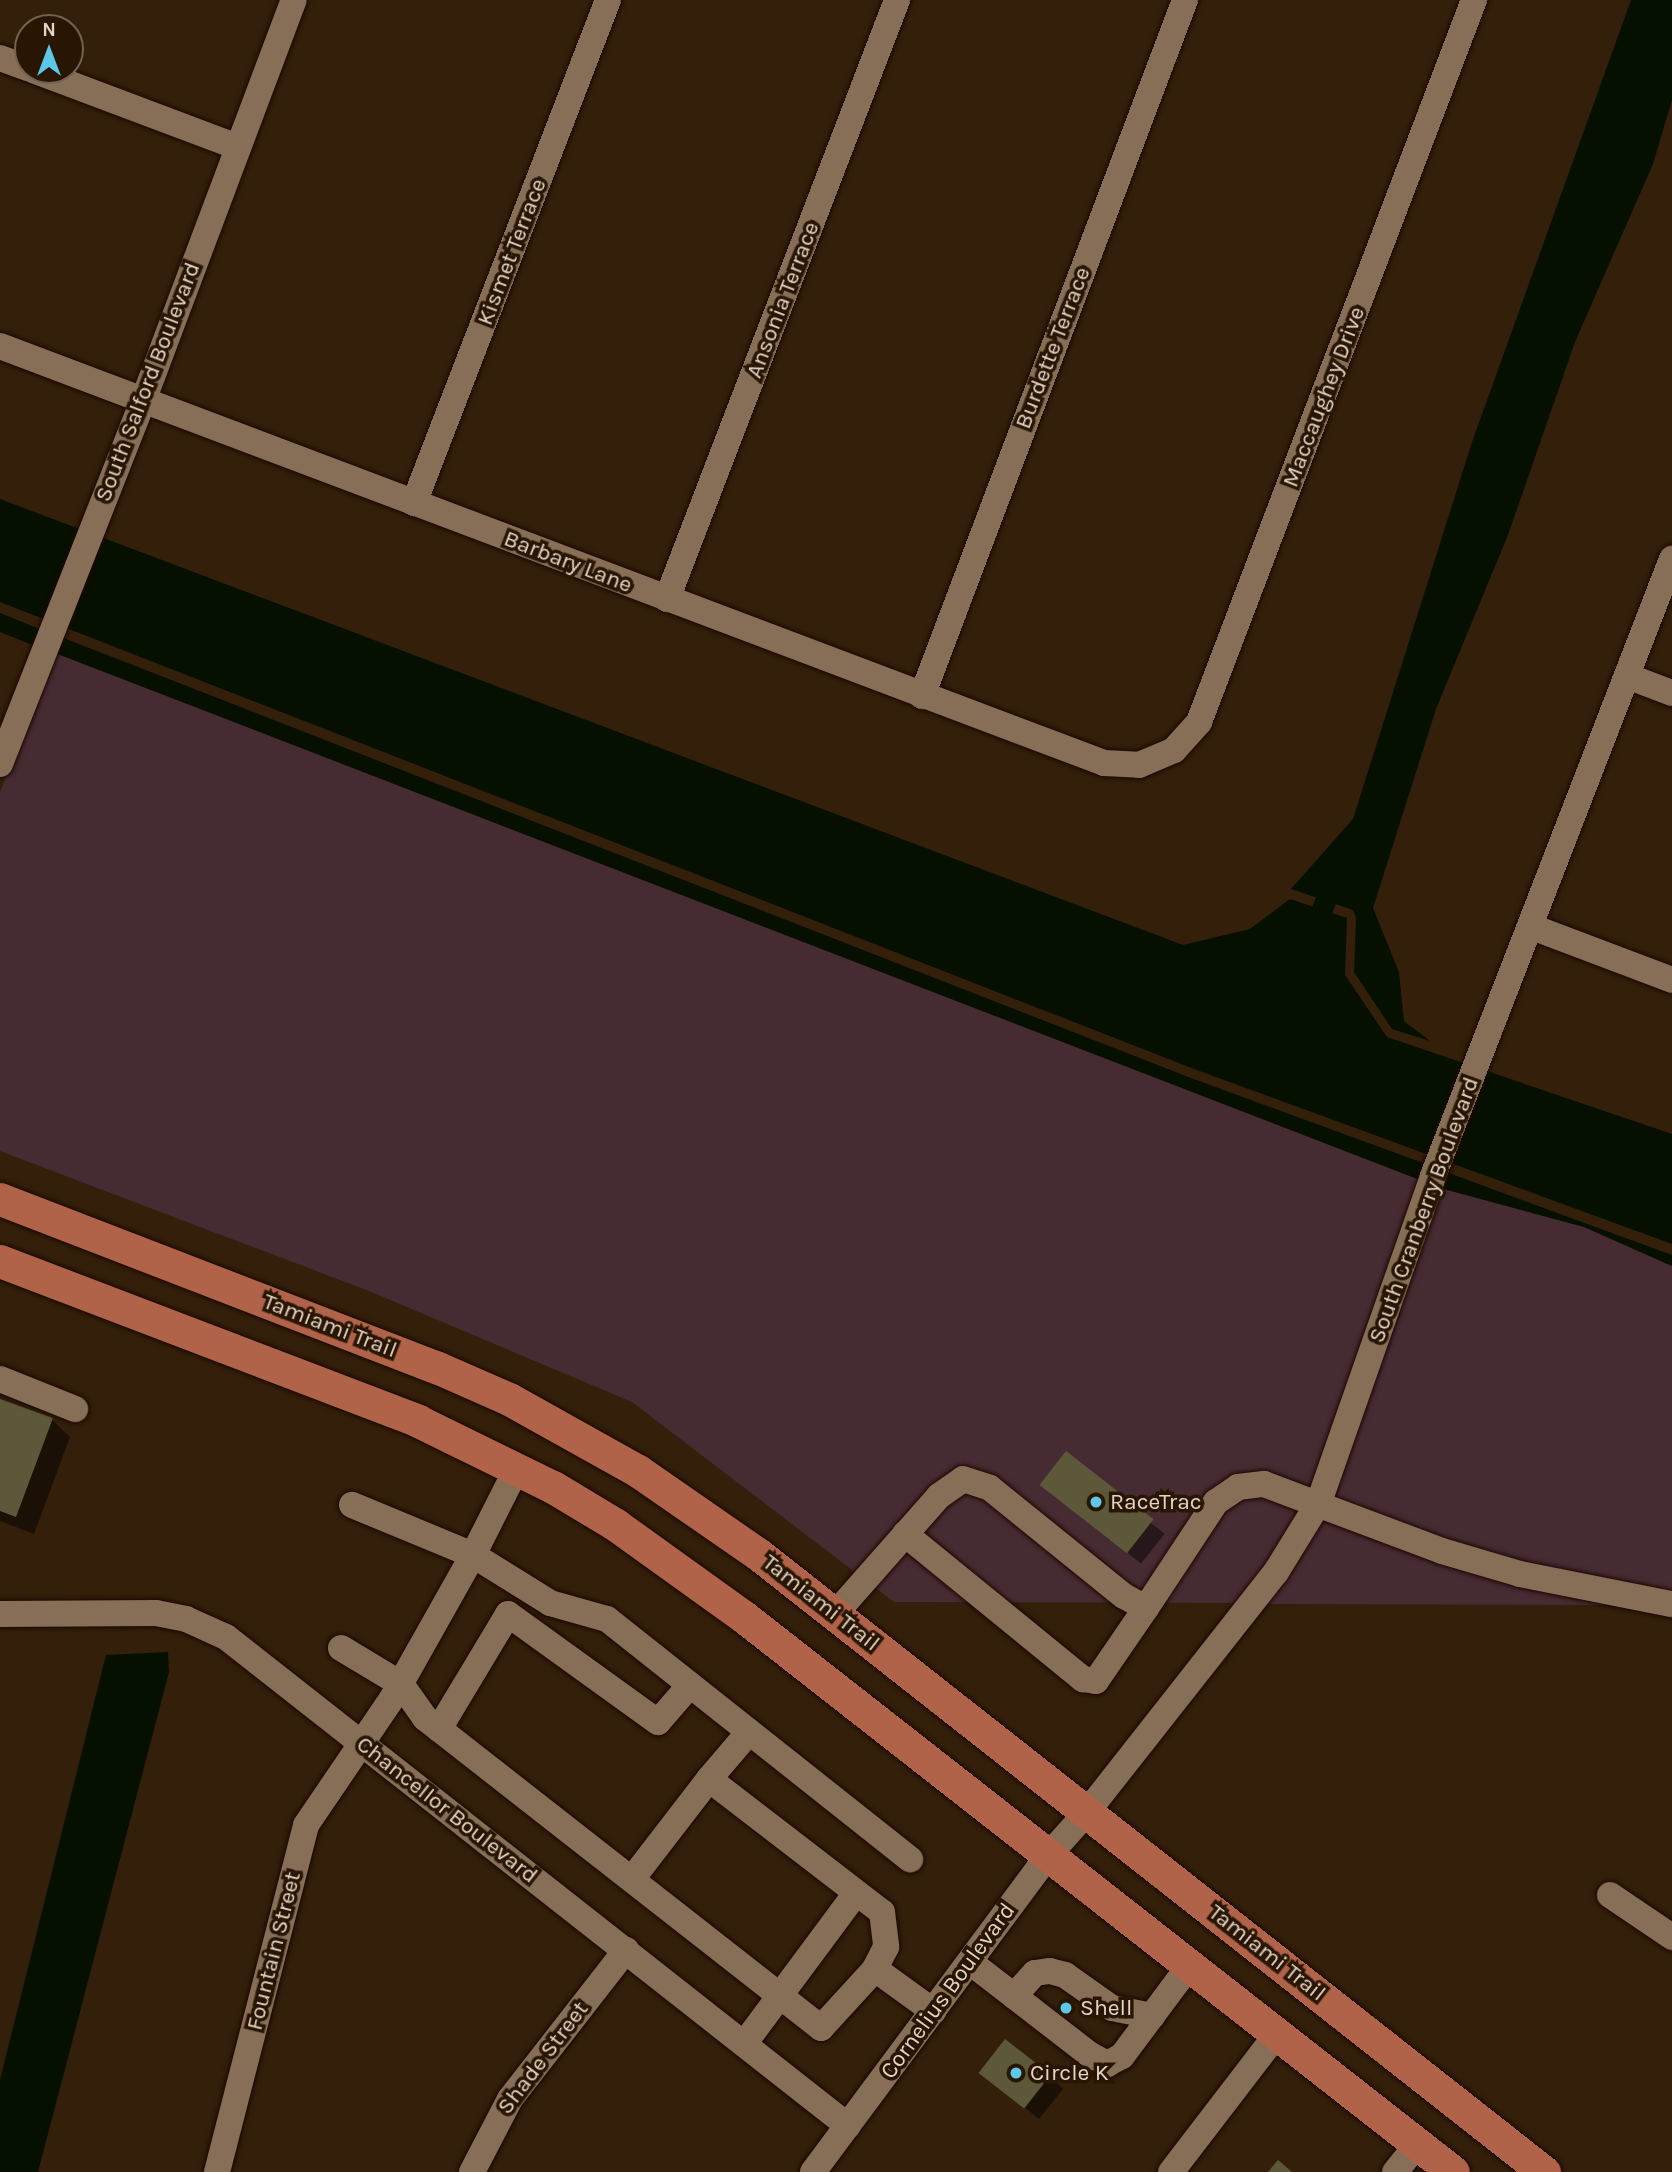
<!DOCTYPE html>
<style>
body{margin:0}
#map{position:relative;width:1672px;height:2172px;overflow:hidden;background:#331f0a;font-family:Karla,sans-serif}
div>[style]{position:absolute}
.green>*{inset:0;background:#472b32}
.water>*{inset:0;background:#061000}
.shadow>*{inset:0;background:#0007;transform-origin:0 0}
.canal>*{height:21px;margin:-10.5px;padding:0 10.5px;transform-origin:10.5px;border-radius:10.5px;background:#061000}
.building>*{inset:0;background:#5e583a;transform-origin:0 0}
.roads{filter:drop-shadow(0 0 2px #1a0800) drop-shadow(0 0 2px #1a0800)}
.minor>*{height:26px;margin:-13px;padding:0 13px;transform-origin:13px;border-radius:13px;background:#866e57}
.major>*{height:33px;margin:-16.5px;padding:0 16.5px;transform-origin:16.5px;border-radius:16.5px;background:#b16349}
.dots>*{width:19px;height:19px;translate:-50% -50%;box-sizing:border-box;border:4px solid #291602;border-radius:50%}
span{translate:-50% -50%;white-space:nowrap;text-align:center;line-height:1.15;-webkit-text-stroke:7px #291602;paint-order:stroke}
.street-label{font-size:23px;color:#e2d4c8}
.poi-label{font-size:23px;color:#e2d4c8}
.left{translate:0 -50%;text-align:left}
.north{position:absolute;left:14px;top:14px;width:70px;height:70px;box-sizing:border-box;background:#291602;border:2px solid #736251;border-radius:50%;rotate:0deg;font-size:19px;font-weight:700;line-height:28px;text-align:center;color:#e2d4c8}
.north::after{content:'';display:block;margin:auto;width:24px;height:32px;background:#5cc7e7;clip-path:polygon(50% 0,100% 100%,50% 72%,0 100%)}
</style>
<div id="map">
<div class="green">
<i style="clip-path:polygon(55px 653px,1420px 1180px,1310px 1497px,1268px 1565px,1238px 1603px,894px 1602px,632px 1402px,369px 1291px,0 1151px,0 792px)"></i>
<i style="clip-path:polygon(1440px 1188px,1584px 1227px,1672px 1266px,1672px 1593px,1523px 1563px,1445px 1540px,1333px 1496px)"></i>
<i style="clip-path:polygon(1323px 1516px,1518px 1586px,1607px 1605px,1265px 1604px)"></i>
</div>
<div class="water">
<i style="clip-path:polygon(1631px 0,1672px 0,1672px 100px,1653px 164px,1575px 342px,1508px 535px,1436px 709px,1373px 908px,1399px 972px,1404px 1021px,1430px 1041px,1392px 1029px,1354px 972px,1356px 918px,1353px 910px,1291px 889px,1353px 819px,1472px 442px)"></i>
<i style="clip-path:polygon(0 499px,1183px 945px,1250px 929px,1290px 899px,1347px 918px,1345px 975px,1387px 1037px,1672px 1134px,1672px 1244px,1194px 1069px,0 602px)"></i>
<i style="clip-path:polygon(0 613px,42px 630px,35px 646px,0 632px)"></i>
<i style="clip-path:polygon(61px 637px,1191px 1078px,1426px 1164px,1420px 1180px,55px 653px)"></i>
<i style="clip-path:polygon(1446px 1172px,1672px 1255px,1672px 1266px,1584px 1227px,1440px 1188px)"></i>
<i style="clip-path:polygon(168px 1652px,169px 1672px,38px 2172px,0 2172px,0 2080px,106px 1655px)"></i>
</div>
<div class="shadow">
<i style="clip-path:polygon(0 1400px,52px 1420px,70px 1437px,34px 1534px,0 1521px)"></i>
<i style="left:1066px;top:1454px;width:127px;height:38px;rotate:39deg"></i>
<i style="clip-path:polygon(982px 2072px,1050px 2076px,1063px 2089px,1039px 2119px)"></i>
</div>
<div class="canal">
<i style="left:1322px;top:909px;width:36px;rotate:-69deg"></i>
</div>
<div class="building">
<i style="clip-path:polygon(0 1399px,53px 1418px,16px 1517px,0 1511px)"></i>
<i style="left:1066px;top:1451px;width:111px;height:43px;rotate:38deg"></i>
<i style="left:1005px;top:2039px;width:58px;height:43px;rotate:38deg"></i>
<i style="clip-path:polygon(1278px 2160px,1292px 2172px,1268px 2172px)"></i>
</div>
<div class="roads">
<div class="minor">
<i style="left:0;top:58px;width:30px;rotate:20deg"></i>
<i style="left:33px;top:70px;width:219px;rotate:20.6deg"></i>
<i style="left:0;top:346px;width:1180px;rotate:20.69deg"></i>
<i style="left:1104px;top:763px;width:35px;rotate:3deg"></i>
<i style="left:1139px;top:765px;width:38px;rotate:-23deg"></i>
<i style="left:1174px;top:750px;width:38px;rotate:-48deg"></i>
<i style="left:1199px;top:722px;width:773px;rotate:-69.15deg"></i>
<i style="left:414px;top:503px;width:539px;rotate:-68.91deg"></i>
<i style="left:667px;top:599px;width:642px;rotate:-68.99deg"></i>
<i style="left:1627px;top:676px;width:48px;rotate:20.7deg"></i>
<i style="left:922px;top:696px;width:744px;rotate:-69.3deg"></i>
<i style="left:0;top:764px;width:390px;rotate:-68.5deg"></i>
<i style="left:143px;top:401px;width:428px;rotate:-69.4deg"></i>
<i style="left:1532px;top:927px;width:150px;rotate:20.7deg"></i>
<i style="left:0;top:1379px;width:81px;rotate:21.8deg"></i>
<i style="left:517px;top:1468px;width:97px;rotate:116.8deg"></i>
<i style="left:473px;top:1555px;width:91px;rotate:31.9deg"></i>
<i style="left:550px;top:1603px;width:59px;rotate:15.7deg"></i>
<i style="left:607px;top:1619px;width:387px;rotate:38.4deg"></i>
<i style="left:905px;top:1534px;width:230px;rotate:39.2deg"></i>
<i style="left:1083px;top:1679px;width:13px;rotate:9deg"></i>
<i style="left:1096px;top:1681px;width:88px;rotate:-55.6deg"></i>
<i style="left:0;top:1614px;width:156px;rotate:-0.4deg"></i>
<i style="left:156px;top:1613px;width:31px;rotate:11deg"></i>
<i style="left:186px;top:1619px;width:44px;rotate:24.2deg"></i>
<i style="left:226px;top:1637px;width:791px;rotate:38.17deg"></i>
<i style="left:835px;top:1614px;width:157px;rotate:-48.6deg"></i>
<i style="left:939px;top:1496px;width:29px;rotate:-35deg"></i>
<i style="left:963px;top:1479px;width:28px;rotate:18deg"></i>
<i style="left:990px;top:1488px;width:172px;rotate:38.9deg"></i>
<i style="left:1124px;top:1596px;width:25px;rotate:29deg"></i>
<i style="left:1146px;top:1608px;width:127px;rotate:-56.6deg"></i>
<i style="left:1216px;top:1502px;width:27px;rotate:-34deg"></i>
<i style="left:1238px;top:1487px;width:26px;rotate:-7deg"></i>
<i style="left:1264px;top:1484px;width:190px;rotate:20.6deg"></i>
<i style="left:1442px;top:1551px;width:81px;rotate:16.4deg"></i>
<i style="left:1520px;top:1574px;width:155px;rotate:11.2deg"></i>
<i style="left:341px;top:1648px;width:70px;rotate:31deg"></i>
<i style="left:401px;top:1684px;width:42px;rotate:54.8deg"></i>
<i style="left:425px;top:1718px;width:503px;rotate:38.05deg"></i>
<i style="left:821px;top:2028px;width:80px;rotate:-47.5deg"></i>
<i style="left:439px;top:1729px;width:134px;rotate:-59deg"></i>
<i style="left:508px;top:1614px;width:185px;rotate:35.8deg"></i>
<i style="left:658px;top:1722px;width:49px;rotate:-49.1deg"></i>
<i style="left:749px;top:1732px;width:62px;rotate:130.4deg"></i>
<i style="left:709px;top:1779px;width:218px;rotate:37.6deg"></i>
<i style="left:882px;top:1912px;width:35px;rotate:83deg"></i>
<i style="left:886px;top:1947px;width:25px;rotate:117deg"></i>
<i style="left:875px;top:1969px;width:72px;rotate:35.9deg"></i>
<i style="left:632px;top:1879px;width:126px;rotate:-52.4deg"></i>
<i style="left:1610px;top:1895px;width:75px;rotate:34.1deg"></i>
<i style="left:970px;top:1962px;width:150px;rotate:37.7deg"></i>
<i style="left:1089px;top:2054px;width:21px;rotate:29deg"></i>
<i style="left:1107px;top:2064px;width:17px;rotate:-28deg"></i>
<i style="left:1122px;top:2056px;width:112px;rotate:-53.3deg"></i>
<i style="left:1014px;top:1996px;width:31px;rotate:-48deg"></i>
<i style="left:1035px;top:1973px;width:15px;rotate:-8deg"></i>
<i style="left:1050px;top:1971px;width:16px;rotate:15deg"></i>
<i style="left:1065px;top:1975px;width:57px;rotate:35.1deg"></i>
<i style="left:1112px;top:2008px;width:41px;rotate:11.3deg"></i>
<i style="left:744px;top:2044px;width:188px;rotate:-53.4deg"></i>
<i style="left:217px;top:2172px;width:358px;rotate:-75.6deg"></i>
<i style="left:306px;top:1825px;width:155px;rotate:-55.8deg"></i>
<i style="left:393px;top:1697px;width:163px;rotate:-60.6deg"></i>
<i style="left:473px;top:1555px;width:131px;rotate:-157.5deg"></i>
<i style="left:472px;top:2172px;width:82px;rotate:-62.5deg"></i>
<i style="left:510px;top:2099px;width:189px;rotate:-52.1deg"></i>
<i style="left:813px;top:2172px;width:394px;rotate:-53.4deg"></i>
<i style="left:1048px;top:1856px;width:59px;rotate:-48.4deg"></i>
<i style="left:1087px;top:1812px;width:305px;rotate:-51.8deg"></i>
<i style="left:1276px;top:1572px;width:82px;rotate:-58.4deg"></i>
<i style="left:1319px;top:1502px;width:345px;rotate:-70.7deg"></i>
<i style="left:1433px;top:1176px;width:662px;rotate:-68.83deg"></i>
<i style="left:1171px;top:2172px;width:174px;rotate:-52.5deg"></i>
<i style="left:1395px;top:2172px;width:36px;rotate:-51deg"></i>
</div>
<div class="major">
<i style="left:0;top:1199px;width:467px;rotate:21.1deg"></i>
<i style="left:436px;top:1367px;width:80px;rotate:23.7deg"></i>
<i style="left:509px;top:1399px;width:148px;rotate:29.2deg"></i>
<i style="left:638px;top:1471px;width:146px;rotate:34.7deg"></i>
<i style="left:758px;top:1554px;width:1000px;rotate:38.18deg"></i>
<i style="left:0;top:1261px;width:448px;rotate:20.9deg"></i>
<i style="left:418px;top:1421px;width:150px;rotate:26.1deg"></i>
<i style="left:553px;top:1487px;width:74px;rotate:31.1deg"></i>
<i style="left:616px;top:1525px;width:158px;rotate:35.7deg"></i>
<i style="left:744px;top:1617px;width:900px;rotate:38.05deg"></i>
</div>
</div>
<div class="dots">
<i style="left:1096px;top:1502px;background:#5cc7e7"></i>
<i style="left:1066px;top:2008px;background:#5cc7e7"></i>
<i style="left:1016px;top:2073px;background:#5cc7e7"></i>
</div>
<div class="street-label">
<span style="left:512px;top:252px;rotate:-69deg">Kismet Terrace</span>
<span style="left:783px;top:300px;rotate:-69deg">Ansonia Terrace</span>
<span style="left:1053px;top:348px;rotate:-69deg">Burdette Terrace</span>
<span style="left:148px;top:382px;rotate:-69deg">South Salford Boulevard</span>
<span style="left:1324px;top:397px;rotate:-69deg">Maccaughey Drive</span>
<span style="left:568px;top:562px;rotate:21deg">Barbary Lane</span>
<span style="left:1424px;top:1210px;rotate:-70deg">South Cranberry Boulevard</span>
<span style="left:330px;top:1326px;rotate:21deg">Tamiami Trail</span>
<span style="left:821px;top:1603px;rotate:38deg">Tamiami Trail</span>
<span style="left:447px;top:1810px;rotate:38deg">Chancellor Boulevard</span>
<span style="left:274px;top:1951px;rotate:-76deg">Fountain Street</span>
<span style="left:1267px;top:1953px;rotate:38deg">Tamiami Trail</span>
<span style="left:948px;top:1991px;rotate:-54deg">Cornelius Boulevard</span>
<span style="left:543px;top:2058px;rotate:-53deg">Shade Street</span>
</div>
<div class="poi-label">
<span class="left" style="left:1110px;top:1502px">RaceTrac</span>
<span class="left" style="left:1080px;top:2008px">Shell</span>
<span class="left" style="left:1030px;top:2073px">Circle K</span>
</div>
<div class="north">N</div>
</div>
